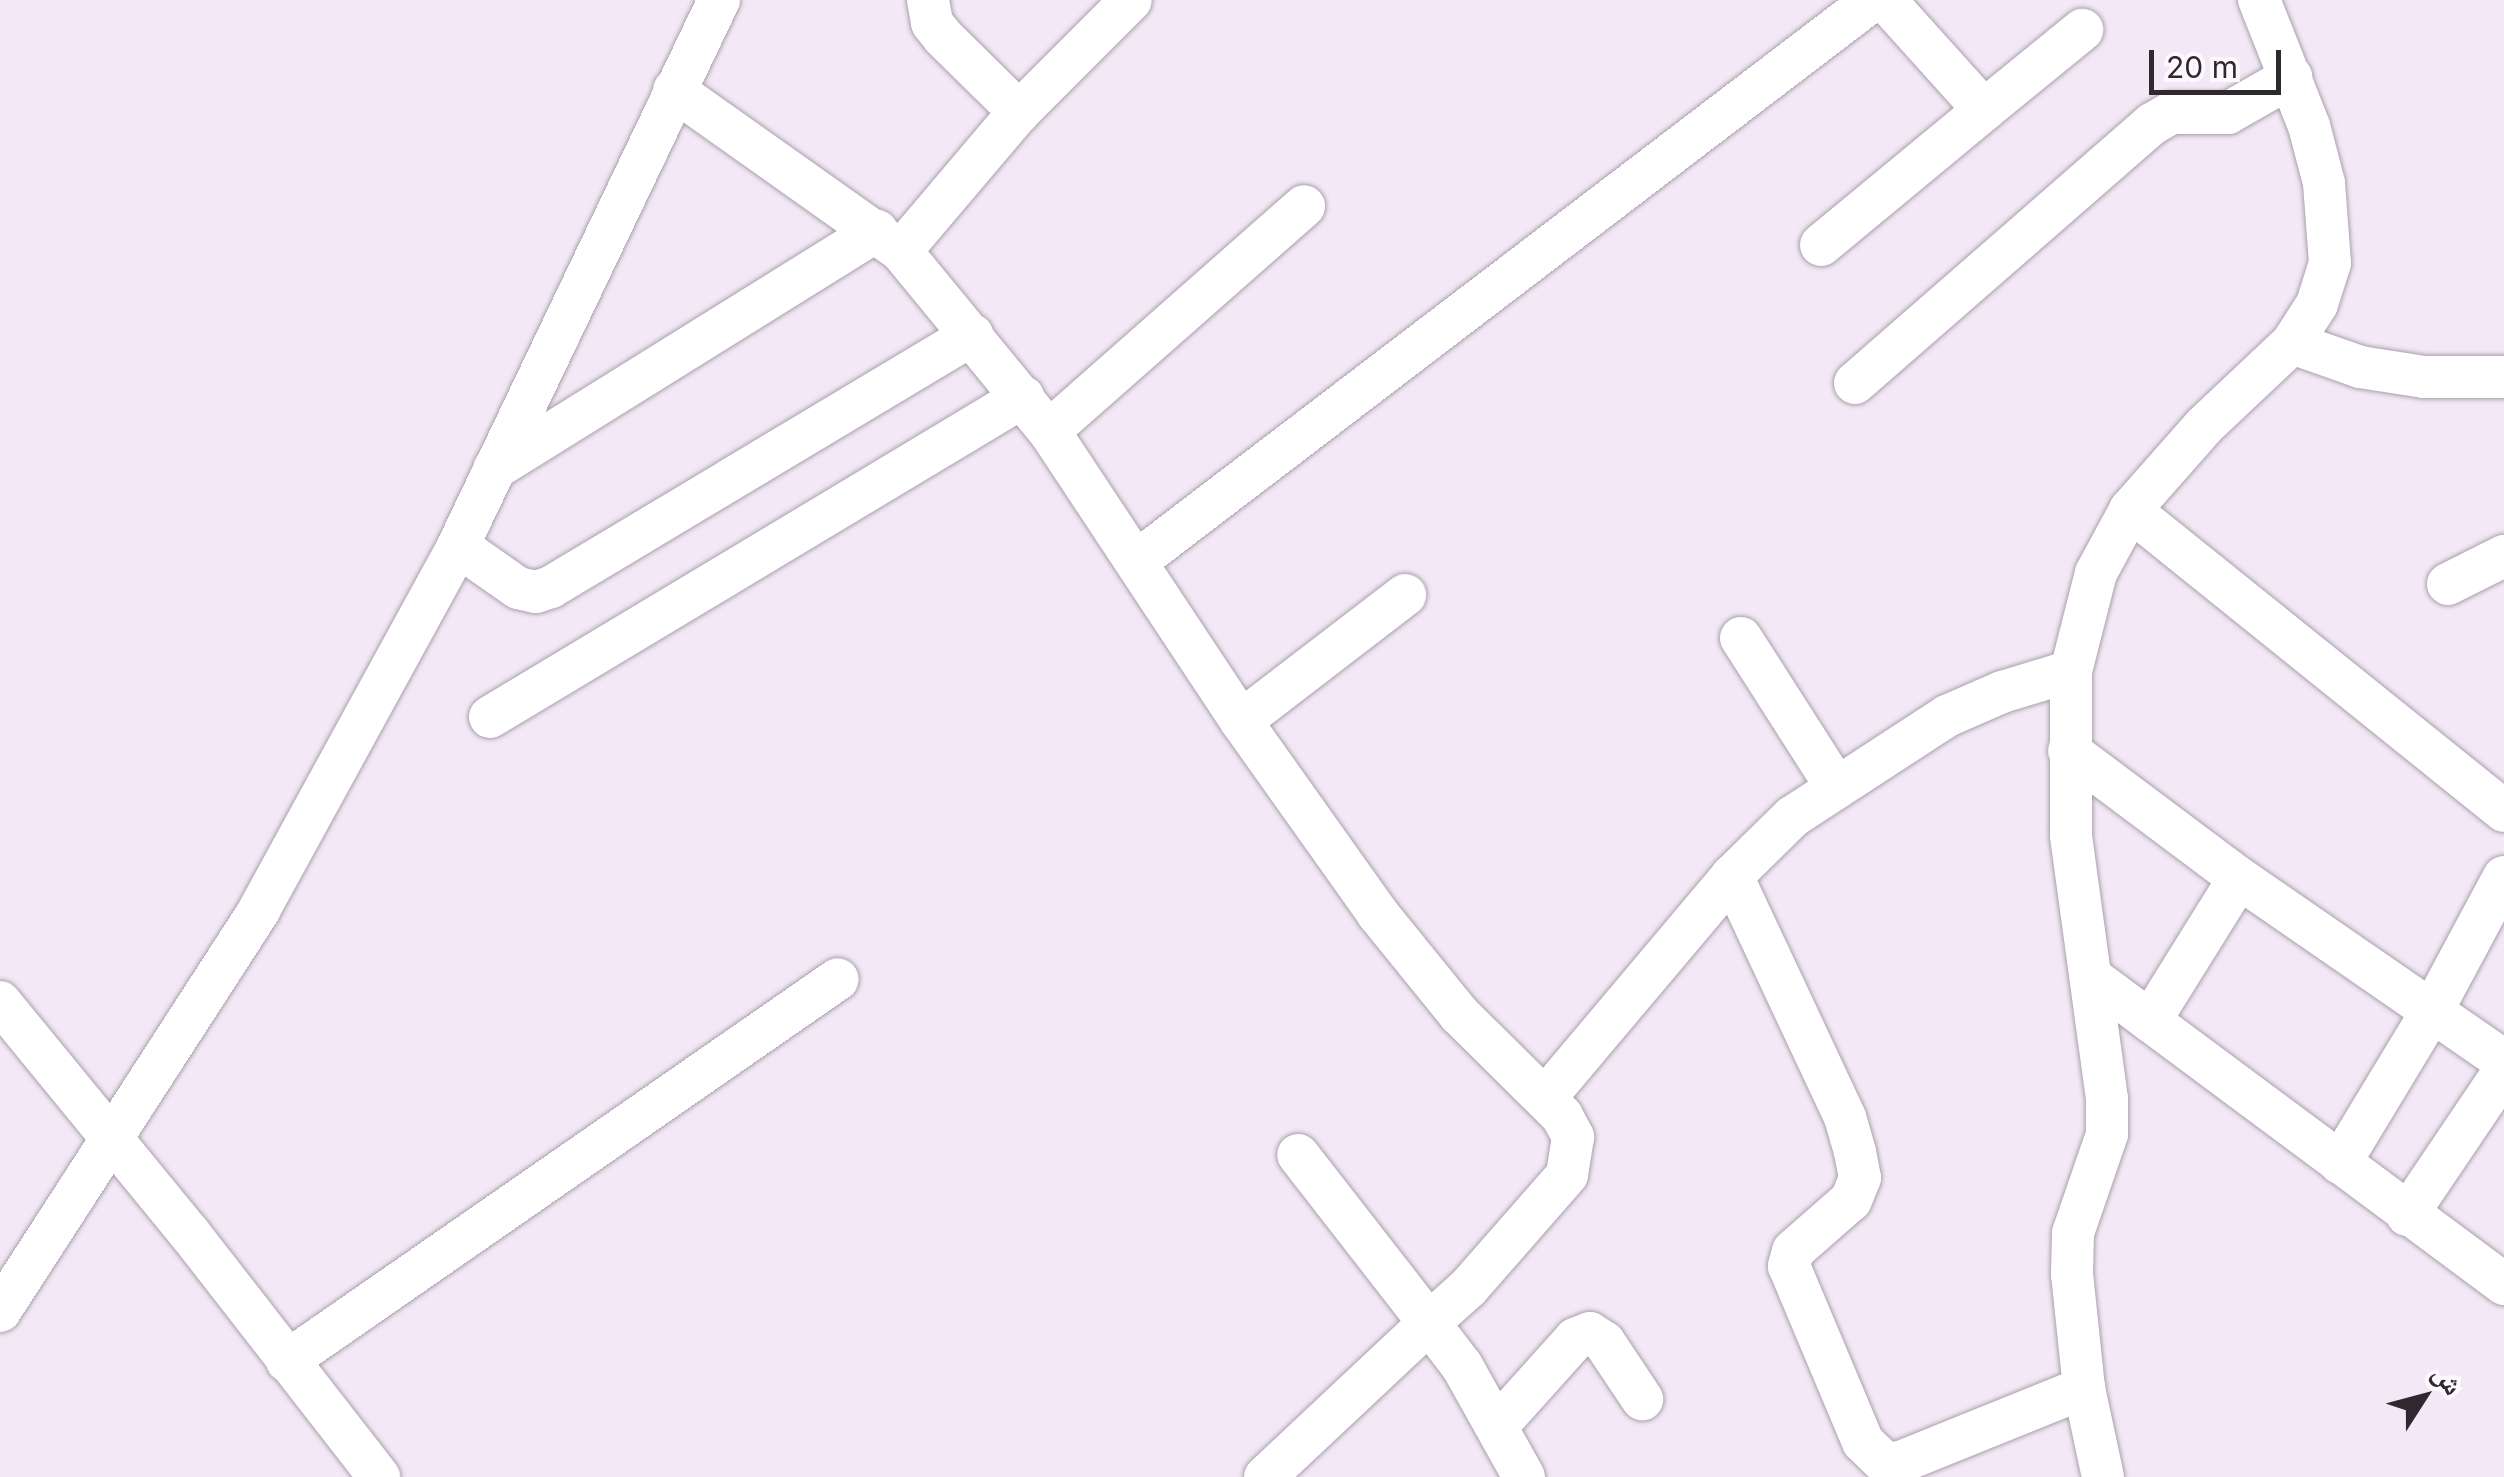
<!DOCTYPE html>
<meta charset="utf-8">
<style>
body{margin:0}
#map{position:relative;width:2504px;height:1477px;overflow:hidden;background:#f3e8f6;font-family:Inter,"Noto Naskh Arabic",sans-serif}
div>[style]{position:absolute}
.roads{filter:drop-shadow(0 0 2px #aa9fad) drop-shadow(0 0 2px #aa9fad)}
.minor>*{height:42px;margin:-21px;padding:0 21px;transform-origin:21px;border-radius:21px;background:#fff}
span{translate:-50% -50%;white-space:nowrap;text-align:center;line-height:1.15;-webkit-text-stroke:10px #fcf8fe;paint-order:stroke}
.north{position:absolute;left:2374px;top:1347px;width:100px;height:100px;-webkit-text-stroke:8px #fcf8fe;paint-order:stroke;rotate:54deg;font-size:28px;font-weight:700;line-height:40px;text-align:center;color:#2e292f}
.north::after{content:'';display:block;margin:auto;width:35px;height:45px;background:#2e292f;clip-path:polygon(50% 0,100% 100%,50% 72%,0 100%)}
.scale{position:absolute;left:2149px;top:50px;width:132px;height:45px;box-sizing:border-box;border:5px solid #2e292f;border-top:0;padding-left:12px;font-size:30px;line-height:35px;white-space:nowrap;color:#2e292f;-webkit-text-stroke:8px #fcf8fe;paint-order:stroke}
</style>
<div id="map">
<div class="roads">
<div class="minor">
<i style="left:928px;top:0;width:23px;rotate:80deg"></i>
<i style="left:932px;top:23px;width:18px;rotate:52deg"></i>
<i style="left:943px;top:37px;width:107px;rotate:44.6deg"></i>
<i style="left:674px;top:90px;width:278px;rotate:35.3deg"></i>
<i style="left:901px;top:251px;width:233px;rotate:50.6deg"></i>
<i style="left:1049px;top:431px;width:348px;rotate:56.5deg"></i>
<i style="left:1241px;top:721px;width:237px;rotate:54.6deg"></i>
<i style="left:1378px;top:914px;width:129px;rotate:51deg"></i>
<i style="left:1459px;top:1014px;width:145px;rotate:44.7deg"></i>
<i style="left:1562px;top:1116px;width:24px;rotate:62deg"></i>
<i style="left:1573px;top:1137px;width:38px;rotate:99deg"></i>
<i style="left:1567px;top:1175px;width:150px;rotate:131.2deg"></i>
<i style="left:1468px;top:1288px;width:52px;rotate:138.1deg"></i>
<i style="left:1429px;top:1323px;width:54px;rotate:52.5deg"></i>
<i style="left:1462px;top:1366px;width:127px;rotate:60.8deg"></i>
<i style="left:1984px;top:110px;width:127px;rotate:-39.2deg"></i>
<i style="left:1821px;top:245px;width:212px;rotate:-39.6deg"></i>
<i style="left:1984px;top:110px;width:148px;rotate:-132deg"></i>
<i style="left:901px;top:251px;width:182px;rotate:-49.7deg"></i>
<i style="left:1019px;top:112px;width:158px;rotate:-45deg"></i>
<i style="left:2292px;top:343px;width:72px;rotate:19.4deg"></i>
<i style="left:2360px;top:367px;width:65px;rotate:8.9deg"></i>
<i style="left:2424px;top:377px;width:80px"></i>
<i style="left:1855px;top:383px;width:394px;rotate:-41.1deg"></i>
<i style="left:2152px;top:124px;width:22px;rotate:-30deg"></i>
<i style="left:2171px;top:113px;width:57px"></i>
<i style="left:2228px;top:113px;width:73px;rotate:-29.7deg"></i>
<i style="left:1049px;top:431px;width:340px;rotate:-41.4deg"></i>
<i style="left:494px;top:469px;width:451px;rotate:-31.9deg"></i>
<i style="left:2130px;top:510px;width:480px;rotate:38.8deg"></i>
<i style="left:458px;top:546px;width:73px;rotate:35deg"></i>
<i style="left:518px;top:588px;width:18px;rotate:13deg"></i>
<i style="left:536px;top:592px;width:16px;rotate:-18deg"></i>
<i style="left:551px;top:587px;width:491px;rotate:-30.9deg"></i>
<i style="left:1137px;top:561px;width:925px;rotate:-37.32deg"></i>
<i style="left:2448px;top:584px;width:63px;rotate:-26.6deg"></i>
<i style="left:1741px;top:638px;width:174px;rotate:57.4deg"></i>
<i style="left:490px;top:717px;width:622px;rotate:-30.98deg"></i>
<i style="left:1241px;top:721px;width:207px;rotate:-37.5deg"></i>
<i style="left:2069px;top:751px;width:212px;rotate:36.8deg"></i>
<i style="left:2239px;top:878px;width:322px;rotate:34.6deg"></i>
<i style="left:1732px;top:876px;width:266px;rotate:64.9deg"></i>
<i style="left:1845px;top:1117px;width:36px;rotate:74deg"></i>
<i style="left:1855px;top:1152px;width:26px;rotate:79deg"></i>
<i style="left:1860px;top:1178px;width:24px;rotate:112deg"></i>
<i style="left:1851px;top:1200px;width:77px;rotate:138.7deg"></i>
<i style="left:1793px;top:1251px;width:16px;rotate:105deg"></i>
<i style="left:1789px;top:1266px;width:191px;rotate:67.2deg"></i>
<i style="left:1863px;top:1442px;width:29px;rotate:44deg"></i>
<i style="left:1884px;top:1462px;width:14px;rotate:4deg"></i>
<i style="left:1898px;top:1463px;width:201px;rotate:-22deg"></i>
<i style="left:2091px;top:977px;width:515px;rotate:36.62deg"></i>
<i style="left:0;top:1002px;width:300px;rotate:50.7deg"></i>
<i style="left:190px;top:1234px;width:308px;rotate:52.1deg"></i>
<i style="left:2150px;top:1021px;width:168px;rotate:-58.1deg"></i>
<i style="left:1546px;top:1097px;width:289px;rotate:-49.9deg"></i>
<i style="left:1732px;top:876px;width:84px;rotate:-44.5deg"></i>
<i style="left:1792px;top:817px;width:185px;rotate:-33.1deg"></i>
<i style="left:1947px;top:716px;width:60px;rotate:-23.6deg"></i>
<i style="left:2002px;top:692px;width:72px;rotate:-16.9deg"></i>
<i style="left:2340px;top:1163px;width:178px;rotate:-58.8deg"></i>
<i style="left:2432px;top:1011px;width:152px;rotate:-61.8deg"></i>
<i style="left:2407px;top:1215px;width:174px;rotate:-56deg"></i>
<i style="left:0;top:1311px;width:477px;rotate:-57.1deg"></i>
<i style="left:259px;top:910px;width:415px;rotate:-61.3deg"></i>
<i style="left:458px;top:546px;width:605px;rotate:-64.45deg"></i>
<i style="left:287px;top:1361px;width:670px;rotate:-34.73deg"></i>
<i style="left:1497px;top:1426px;width:117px;rotate:-48.1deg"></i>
<i style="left:1575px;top:1339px;width:16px;rotate:-22deg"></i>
<i style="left:1590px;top:1333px;width:17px;rotate:33deg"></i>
<i style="left:1604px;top:1342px;width:69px;rotate:56.3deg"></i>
<i style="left:1265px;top:1477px;width:225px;rotate:-43.2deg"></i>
<i style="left:1429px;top:1323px;width:213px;rotate:-127.9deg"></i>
<i style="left:2103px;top:1477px;width:91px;rotate:-102.1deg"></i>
<i style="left:2084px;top:1388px;width:115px;rotate:-96deg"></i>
<i style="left:2072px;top:1274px;width:41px;rotate:-88.6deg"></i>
<i style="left:2073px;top:1233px;width:105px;rotate:-71deg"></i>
<i style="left:2107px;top:1134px;width:35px;rotate:-90deg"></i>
<i style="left:2107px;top:1099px;width:266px;rotate:-97.8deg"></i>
<i style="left:2071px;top:835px;width:164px;rotate:-90deg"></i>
<i style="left:2071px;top:671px;width:101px;rotate:-75.7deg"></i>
<i style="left:2096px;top:573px;width:72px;rotate:-61.6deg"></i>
<i style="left:2130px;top:510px;width:112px;rotate:-48.6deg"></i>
<i style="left:2204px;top:426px;width:121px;rotate:-43.3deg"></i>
<i style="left:2292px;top:343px;width:46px;rotate:-57.3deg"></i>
<i style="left:2317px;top:304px;width:43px;rotate:-72.4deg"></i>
<i style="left:2330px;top:263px;width:80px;rotate:-94.3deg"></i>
<i style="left:2324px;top:183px;width:59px;rotate:-104.7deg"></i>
<i style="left:2309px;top:126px;width:136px;rotate:-111.6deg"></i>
</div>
</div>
<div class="north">ش</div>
<div class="scale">20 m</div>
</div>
